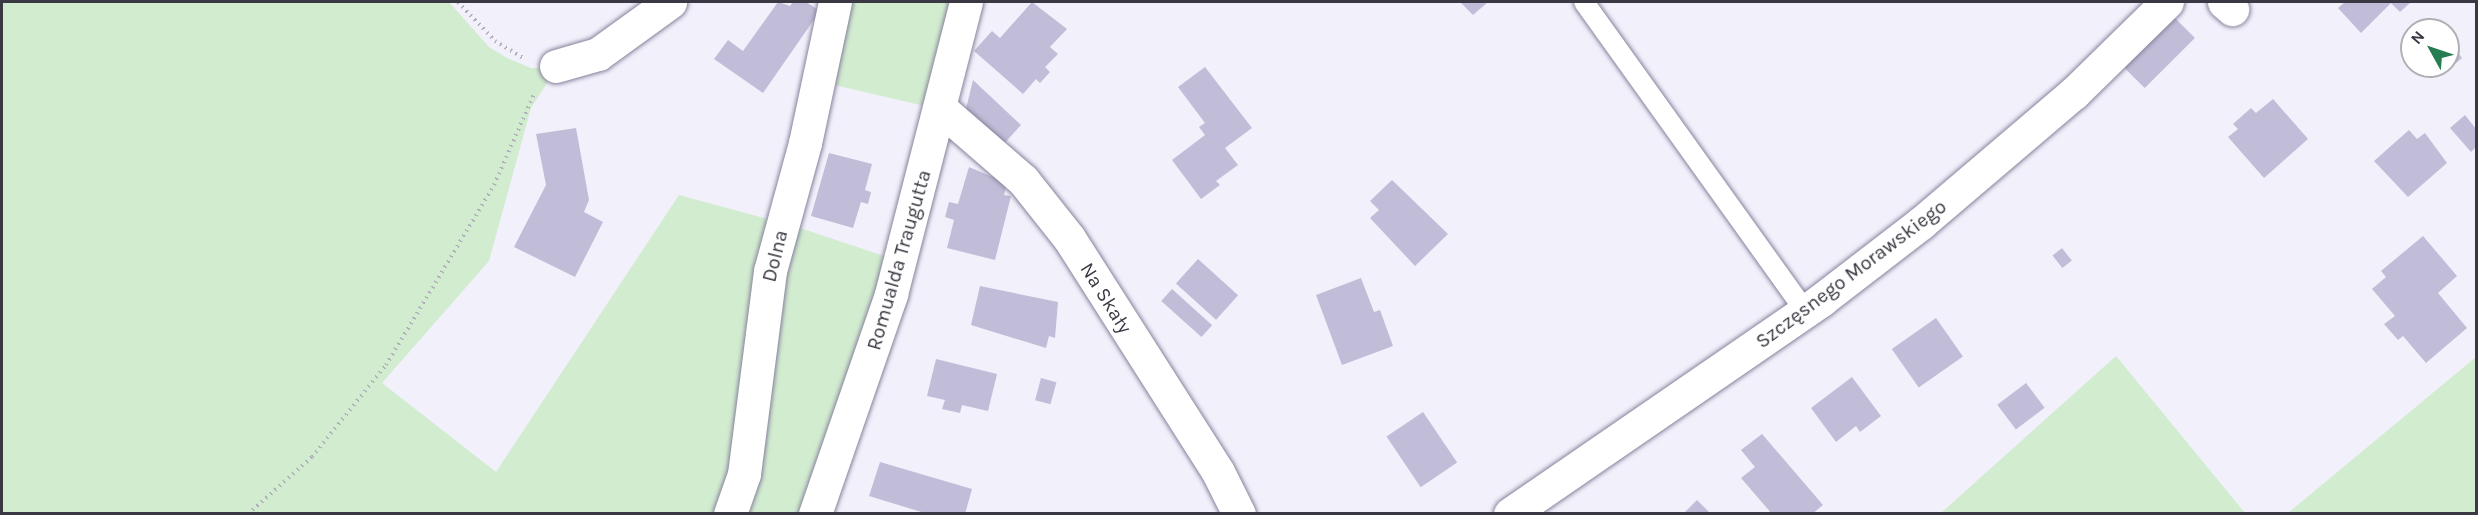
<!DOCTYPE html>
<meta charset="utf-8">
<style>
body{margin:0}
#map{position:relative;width:2478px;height:515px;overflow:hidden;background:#f1f0fb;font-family:Karla,sans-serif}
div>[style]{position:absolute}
.green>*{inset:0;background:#d2ecd0}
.building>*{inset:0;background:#c1bdd8;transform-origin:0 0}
.path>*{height:4px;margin-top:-2px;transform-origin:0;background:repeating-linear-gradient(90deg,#b0afba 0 1.5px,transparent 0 6px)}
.roads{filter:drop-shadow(0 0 2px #86839c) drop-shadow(0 0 2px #86839c)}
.service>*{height:20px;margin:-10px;padding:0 10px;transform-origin:10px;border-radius:10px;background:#fff}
.minor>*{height:33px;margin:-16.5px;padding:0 16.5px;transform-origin:16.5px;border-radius:16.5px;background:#fff}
span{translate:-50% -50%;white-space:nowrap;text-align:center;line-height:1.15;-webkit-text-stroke:4.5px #fff;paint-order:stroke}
.street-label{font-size:20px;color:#3a3943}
.frame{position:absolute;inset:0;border:3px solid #3a3943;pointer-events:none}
.north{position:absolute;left:2400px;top:18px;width:60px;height:60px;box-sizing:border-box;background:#fff;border:2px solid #b0b0b4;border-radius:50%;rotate:310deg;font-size:16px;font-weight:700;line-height:24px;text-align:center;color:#3a3943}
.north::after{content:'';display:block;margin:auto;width:21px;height:27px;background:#267d51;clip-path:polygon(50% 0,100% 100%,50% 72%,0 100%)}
</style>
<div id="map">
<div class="green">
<i style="clip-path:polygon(2px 2px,449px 2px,489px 47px,507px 58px,531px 68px,575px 69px,549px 80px,531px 108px,489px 261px,382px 383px,496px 472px,679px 195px,775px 221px,723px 513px,2px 513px)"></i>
<i style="clip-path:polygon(841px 2px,960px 2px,933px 108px,826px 83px)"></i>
<i style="clip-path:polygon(791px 225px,893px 259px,808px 513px,738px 514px)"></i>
<i style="clip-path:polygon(2116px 356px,2245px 513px,1941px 513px)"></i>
<i style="clip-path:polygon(2476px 357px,2476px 513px,2288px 513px)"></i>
</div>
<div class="building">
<i style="clip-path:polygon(778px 2px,790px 6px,793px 2px,806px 2px,820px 11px,763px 93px,714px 59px,728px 40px,743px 51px)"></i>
<i style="clip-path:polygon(1032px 2px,1067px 29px,1050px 47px,1058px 54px,1045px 67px,1050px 72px,1040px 83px,1036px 79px,1023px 94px,974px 51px,992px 31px,1000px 38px)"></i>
<i style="clip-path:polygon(1460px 2px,1488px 2px,1473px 15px)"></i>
<i style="clip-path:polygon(2345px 2px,2411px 2px,2400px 12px,2391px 3px,2361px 33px,2338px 8px)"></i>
<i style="left:2173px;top:16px;width:31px;height:71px;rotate:45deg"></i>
<i style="clip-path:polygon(2448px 40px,2462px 58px,2450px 68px,2448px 65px)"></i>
<i style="clip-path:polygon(1205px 67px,1252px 128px,1225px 148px,1238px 165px,1216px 181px,1220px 185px,1201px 199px,1172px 160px,1205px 135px,1199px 127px,1205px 123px,1178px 87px)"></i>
<i style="clip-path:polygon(973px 80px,1021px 125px,1001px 147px,965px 113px)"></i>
<i style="clip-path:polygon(2273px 99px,2308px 139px,2264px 178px,2228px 137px,2238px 129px,2233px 124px,2251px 108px,2256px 113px)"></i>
<i style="clip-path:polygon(2465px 115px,2476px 129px,2476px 147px,2471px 152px,2450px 128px)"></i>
<i style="clip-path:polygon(576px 128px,589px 200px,584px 212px,603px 222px,575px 277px,514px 247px,546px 185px,536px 134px)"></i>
<i style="clip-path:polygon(2409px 130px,2417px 139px,2425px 133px,2447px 163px,2408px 197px,2374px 161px)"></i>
<i style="clip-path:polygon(829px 153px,872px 164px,865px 190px,871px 192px,868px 204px,861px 202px,853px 228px,811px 216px)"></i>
<i style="clip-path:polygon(969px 167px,1007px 183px,1004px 195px,1011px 196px,995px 260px,947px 248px,954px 220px,945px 217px,949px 202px,958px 204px)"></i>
<i style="clip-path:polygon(1392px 180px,1448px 234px,1415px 266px,1370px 218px,1379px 210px,1370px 201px)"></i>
<i style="clip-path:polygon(2423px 236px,2457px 276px,2438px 293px,2467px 328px,2426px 363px,2403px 336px,2398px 340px,2384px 324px,2395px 316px,2372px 289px,2386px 277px,2381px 271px)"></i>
<i style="left:2062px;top:248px;width:16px;height:12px;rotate:52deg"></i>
<i style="left:1198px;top:259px;width:54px;height:33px;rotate:42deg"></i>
<i style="clip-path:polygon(1361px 278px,1374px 312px,1380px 310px,1393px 346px,1342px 365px,1316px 295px)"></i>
<i style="clip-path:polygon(980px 286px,1058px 302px,1055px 338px,1049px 336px,1046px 348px,971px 325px)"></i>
<i style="left:1172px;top:289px;width:54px;height:16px;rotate:42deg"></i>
<i style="left:1936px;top:318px;width:47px;height:54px;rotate:55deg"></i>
<i style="clip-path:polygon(936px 359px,997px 374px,988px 411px,962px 405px,960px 413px,942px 409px,945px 400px,927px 396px)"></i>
<i style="clip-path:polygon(1852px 377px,1881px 416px,1860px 432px,1856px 426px,1836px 442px,1811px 408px)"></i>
<i style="left:1041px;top:378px;width:16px;height:23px;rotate:15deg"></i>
<i style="left:2026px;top:383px;width:31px;height:36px;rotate:53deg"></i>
<i style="left:1423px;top:412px;width:61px;height:44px;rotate:56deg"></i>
<i style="clip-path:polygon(1762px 434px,1823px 505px,1812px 514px,1772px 514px,1741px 478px,1755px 467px,1741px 450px)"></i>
<i style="clip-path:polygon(880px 462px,972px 489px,965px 514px,928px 514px,869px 496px)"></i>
<i style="clip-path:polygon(1697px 500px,1711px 514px,1683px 514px)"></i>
</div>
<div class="path">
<i style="left:458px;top:2px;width:54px;rotate:46.5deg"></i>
<i style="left:495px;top:41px;width:33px;rotate:31deg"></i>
<i style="left:248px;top:514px;width:86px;rotate:-41.7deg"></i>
<i style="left:312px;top:457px;width:118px;rotate:-51.2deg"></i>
<i style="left:386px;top:365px;width:210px;rotate:-59deg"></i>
<i style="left:494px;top:185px;width:102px;rotate:-66.2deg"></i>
</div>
<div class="roads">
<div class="service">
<i style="left:1584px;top:2px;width:380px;rotate:54.4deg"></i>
</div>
<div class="minor">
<i style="left:2224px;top:2px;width:11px;rotate:41deg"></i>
<i style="left:556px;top:66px;width:44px;rotate:-15.9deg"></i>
<i style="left:598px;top:54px;width:89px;rotate:-35.8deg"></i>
<i style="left:941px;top:109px;width:108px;rotate:40.9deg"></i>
<i style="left:1023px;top:180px;width:74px;rotate:51.6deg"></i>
<i style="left:1069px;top:238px;width:277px;rotate:57.5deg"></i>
<i style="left:1218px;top:472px;width:47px;rotate:63.4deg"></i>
<i style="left:730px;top:514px;width:42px;rotate:-70.7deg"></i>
<i style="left:744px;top:474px;width:205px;rotate:-82.7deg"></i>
<i style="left:770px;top:271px;width:133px;rotate:-74.7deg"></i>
<i style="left:805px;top:143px;width:144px;rotate:-78deg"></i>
<i style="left:815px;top:514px;width:233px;rotate:-70.9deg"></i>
<i style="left:891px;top:294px;width:301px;rotate:-75.6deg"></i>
<i style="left:1510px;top:514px;width:378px;rotate:-34.5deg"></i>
<i style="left:1821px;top:300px;width:126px;rotate:-37.6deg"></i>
<i style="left:1921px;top:223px;width:201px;rotate:-40.4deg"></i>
<i style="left:2074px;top:93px;width:130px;rotate:-44.4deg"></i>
</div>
</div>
<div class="street-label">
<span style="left:775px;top:256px;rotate:-76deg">Dolna</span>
<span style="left:899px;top:260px;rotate:-74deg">Romualda Traugutta</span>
<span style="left:1851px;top:274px;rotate:-37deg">Szczęsnego Morawskiego</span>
<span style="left:1106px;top:298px;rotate:58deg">Na Skały</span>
</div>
<div class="frame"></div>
<div class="north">N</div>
</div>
